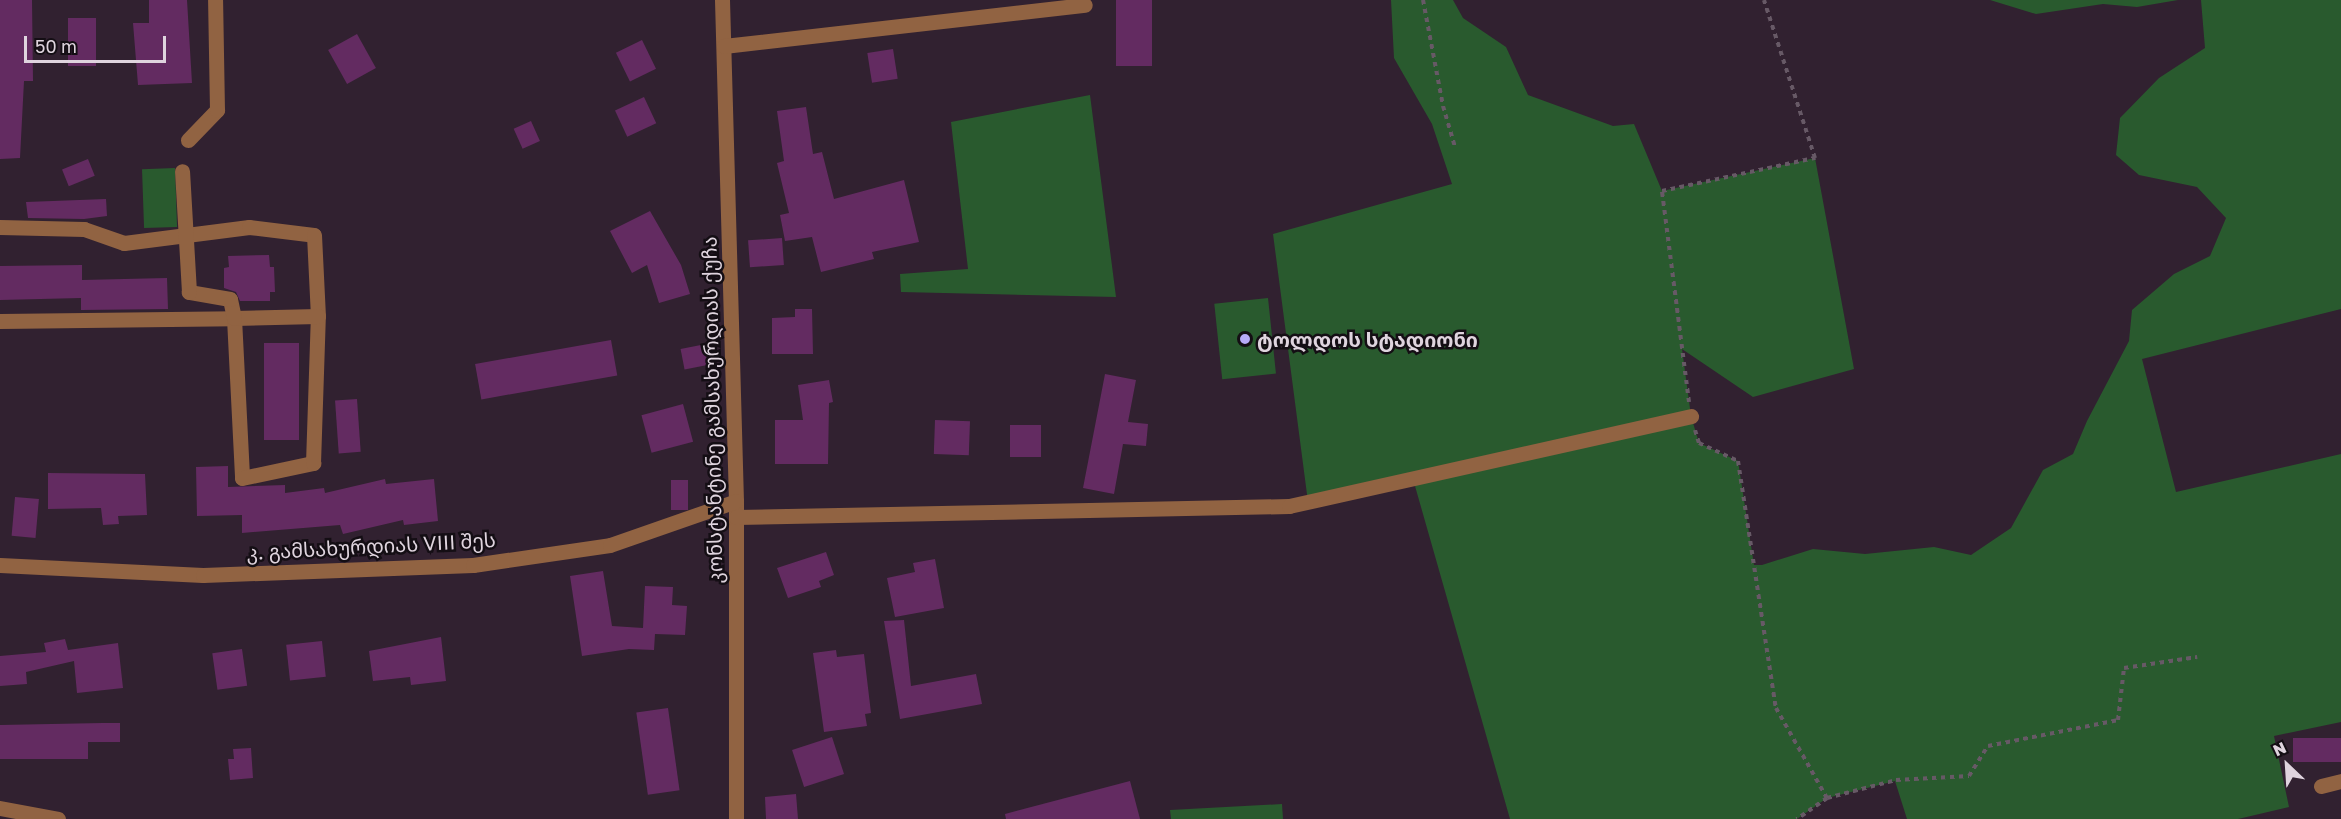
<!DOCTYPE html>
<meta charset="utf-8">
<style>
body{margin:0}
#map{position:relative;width:2341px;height:819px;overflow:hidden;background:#312130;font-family:"Golos Text","Noto Sans Georgian",sans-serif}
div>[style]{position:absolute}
.green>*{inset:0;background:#295a2e;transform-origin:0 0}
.building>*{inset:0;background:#632b61;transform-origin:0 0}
.path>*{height:4px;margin-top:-2px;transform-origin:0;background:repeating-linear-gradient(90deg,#675966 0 4.5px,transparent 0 9px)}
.minor>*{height:15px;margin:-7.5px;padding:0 7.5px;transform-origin:7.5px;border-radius:7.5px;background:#916342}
.dots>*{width:16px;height:16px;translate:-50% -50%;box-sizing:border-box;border:3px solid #140e14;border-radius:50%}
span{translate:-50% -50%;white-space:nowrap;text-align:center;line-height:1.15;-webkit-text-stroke:5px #140e14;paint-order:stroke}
.poi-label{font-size:20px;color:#dfd4de;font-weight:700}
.left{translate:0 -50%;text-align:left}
.street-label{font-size:20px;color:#dfd4de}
.north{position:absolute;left:2257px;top:735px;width:60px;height:60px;-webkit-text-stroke:4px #140e14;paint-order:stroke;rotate:335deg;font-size:16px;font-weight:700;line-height:24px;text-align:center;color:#dfd4de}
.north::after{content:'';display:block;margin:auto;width:21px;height:27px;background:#dfd4de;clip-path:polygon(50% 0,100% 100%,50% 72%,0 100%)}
.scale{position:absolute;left:24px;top:36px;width:142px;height:27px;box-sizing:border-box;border:3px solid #dfd4de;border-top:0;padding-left:8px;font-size:18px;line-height:21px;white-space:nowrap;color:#dfd4de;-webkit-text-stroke:4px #140e14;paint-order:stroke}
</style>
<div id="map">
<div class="green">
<i style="clip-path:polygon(1391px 0,1453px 0,1463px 18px,1506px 47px,1528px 95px,1613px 126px,1634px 124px,1662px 191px,1815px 158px,1854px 369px,1753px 397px,1682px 349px,1691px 416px,1699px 443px,1738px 461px,1754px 565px,1762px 565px,1813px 549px,1865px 554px,1934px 547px,1971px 555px,2011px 528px,2043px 470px,2073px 454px,2087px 421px,2129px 341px,2132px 310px,2174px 274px,2210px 256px,2226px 218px,2197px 187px,2139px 175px,2116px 155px,2120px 118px,2159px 78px,2205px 48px,2201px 0,2341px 0,2341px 309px,2142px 359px,2176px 492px,2341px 454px,2341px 722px,2274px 736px,2289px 807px,2238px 819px,1907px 819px,1895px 781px,1827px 798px,1797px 819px,1510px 819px,1413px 479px,1308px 502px,1273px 234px,1452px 184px,1432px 124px,1394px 58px)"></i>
<i style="clip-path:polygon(1990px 0,2178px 0,2137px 7px,2103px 4px,2036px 14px)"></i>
<i style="clip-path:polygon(1090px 95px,1116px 297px,901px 292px,900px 274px,968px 269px,951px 122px)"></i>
<i style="left:175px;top:168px;width:59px;height:33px;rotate:88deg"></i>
<i style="left:1268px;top:298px;width:76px;height:54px;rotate:84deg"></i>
<i style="clip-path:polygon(1282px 804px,1283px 819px,1171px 819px,1170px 810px)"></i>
</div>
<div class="building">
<i style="clip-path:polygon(0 0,32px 0,33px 81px,24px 81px,20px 158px,0 159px)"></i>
<i style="clip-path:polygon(149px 0,187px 0,192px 83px,138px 85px,133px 23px,149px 23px)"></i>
<i style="left:1116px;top:0;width:36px;height:66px"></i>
<i style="left:68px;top:18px;width:28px;height:48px"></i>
<i style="left:357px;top:34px;width:39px;height:33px;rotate:61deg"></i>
<i style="left:642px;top:40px;width:32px;height:29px;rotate:64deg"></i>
<i style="left:893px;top:49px;width:30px;height:26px;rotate:81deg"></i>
<i style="left:644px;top:97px;width:29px;height:32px;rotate:65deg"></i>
<i style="clip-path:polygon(806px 107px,813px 154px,822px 152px,834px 199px,904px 180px,919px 242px,872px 252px,874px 259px,821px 272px,812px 237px,785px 241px,780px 215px,789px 213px,777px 163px,784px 161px,777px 111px)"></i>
<i style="left:531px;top:121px;width:22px;height:19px;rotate:66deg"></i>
<i style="left:88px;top:159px;width:18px;height:28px;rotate:68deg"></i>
<i style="clip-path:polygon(106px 199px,107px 216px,84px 219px,28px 218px,26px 202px)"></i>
<i style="clip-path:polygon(650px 211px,681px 265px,690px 294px,659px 303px,647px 265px,632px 273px,610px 231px)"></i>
<i style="left:782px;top:238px;width:27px;height:34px;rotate:86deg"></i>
<i style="clip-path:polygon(269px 255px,270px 267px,274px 267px,275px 292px,270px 292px,270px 301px,240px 301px,236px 292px,224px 288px,224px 268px,229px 267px,228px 256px)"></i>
<i style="clip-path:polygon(82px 265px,82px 280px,167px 278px,168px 309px,81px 310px,81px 298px,0 300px,0 266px)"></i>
<i style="clip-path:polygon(795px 309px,812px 309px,813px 354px,772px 354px,772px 318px,795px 317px)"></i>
<i style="left:611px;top:340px;width:36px;height:138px;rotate:80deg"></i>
<i style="left:264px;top:343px;width:35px;height:97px"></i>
<i style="left:711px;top:343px;width:21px;height:31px;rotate:79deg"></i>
<i style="clip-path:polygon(1105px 374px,1136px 380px,1128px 422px,1148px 424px,1146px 446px,1123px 444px,1114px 494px,1083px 488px)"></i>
<i style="clip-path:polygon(829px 380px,833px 402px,829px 403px,828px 464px,775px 464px,775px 420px,803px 420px,798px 385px)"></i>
<i style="left:357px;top:399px;width:53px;height:22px;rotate:86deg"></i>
<i style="left:683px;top:404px;width:39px;height:43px;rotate:75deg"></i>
<i style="left:935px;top:420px;width:35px;height:34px;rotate:2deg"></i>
<i style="left:1041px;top:425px;width:32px;height:31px;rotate:90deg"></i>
<i style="clip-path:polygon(228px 466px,228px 487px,285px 485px,285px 493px,324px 488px,325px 493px,385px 479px,386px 484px,434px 479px,438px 521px,404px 525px,403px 520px,343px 534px,340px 525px,242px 533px,242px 515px,197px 516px,196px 467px)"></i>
<i style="clip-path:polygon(48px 473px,145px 474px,147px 515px,118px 516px,119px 524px,103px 525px,101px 508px,48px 509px)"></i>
<i style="left:671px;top:480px;width:17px;height:30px"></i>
<i style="left:15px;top:497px;width:24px;height:39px;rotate:5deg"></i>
<i style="clip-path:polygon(826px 552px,834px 575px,819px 581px,821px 587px,788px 598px,777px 568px)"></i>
<i style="clip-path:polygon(935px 559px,944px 608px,895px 617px,887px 578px,915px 572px,913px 563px)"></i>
<i style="clip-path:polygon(603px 571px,612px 626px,643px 628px,645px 586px,673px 587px,672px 605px,687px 606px,685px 635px,655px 634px,654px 650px,629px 649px,582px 656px,570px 576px)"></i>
<i style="clip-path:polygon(904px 620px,911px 686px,976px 674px,982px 704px,900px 719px,884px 621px)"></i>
<i style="clip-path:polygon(441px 637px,446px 681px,411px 685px,410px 677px,373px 681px,369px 651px)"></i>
<i style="clip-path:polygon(65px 639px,68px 650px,118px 643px,123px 688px,77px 693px,74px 661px,26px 672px,27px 684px,0 686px,0 656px,46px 652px,44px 643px)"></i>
<i style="left:322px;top:641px;width:36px;height:36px;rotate:84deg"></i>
<i style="left:242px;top:649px;width:37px;height:30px;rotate:82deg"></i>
<i style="clip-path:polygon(836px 650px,837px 657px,864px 654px,871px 713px,865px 714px,867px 726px,824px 732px,813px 653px)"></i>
<i style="left:668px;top:708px;width:83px;height:32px;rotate:82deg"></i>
<i style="clip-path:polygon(103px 723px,120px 723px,120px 742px,88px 742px,88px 759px,0 759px,0 725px)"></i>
<i style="left:832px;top:737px;width:39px;height:42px;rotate:72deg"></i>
<i style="left:2341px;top:738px;width:24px;height:48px;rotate:90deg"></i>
<i style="clip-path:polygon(251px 748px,253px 778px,230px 780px,228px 759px,234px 759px,233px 749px)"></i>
<i style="clip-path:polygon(1130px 781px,1140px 819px,1006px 819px,1005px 814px)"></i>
<i style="clip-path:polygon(796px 794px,798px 819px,766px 819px,765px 797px)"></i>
</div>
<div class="path">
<i style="left:1423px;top:0;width:108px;rotate:79.3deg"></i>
<i style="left:1443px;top:106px;width:43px;rotate:73.7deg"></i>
<i style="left:1689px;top:402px;width:213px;rotate:-97.3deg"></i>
<i style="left:1662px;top:191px;width:157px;rotate:-12.2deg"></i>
<i style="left:1815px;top:158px;width:166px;rotate:-107.9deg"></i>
<i style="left:1695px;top:430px;width:14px;rotate:73deg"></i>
<i style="left:1699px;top:443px;width:43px;rotate:24.8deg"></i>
<i style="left:1738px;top:461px;width:250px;rotate:81.3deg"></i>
<i style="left:1776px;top:708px;width:103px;rotate:60.5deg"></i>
<i style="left:1827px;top:798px;width:37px;rotate:145deg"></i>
<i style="left:1827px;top:798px;width:71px;rotate:-14.6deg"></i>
<i style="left:1896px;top:780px;width:73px;rotate:-3.1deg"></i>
<i style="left:1969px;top:776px;width:36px;rotate:-58deg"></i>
<i style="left:1988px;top:746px;width:133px;rotate:-11.3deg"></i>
<i style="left:2118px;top:720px;width:52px;rotate:-83.4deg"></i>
<i style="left:2124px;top:668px;width:74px;rotate:-8.6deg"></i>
</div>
<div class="minor">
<i style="left:722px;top:0;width:501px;rotate:88.4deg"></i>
<i style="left:736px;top:501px;width:318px;rotate:90deg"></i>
<i style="left:724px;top:46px;width:363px;rotate:-6.5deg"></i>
<i style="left:188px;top:140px;width:42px;rotate:-46deg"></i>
<i style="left:217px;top:110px;width:110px;rotate:-91deg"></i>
<i style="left:0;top:227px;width:84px;rotate:1.4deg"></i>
<i style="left:84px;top:229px;width:42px;rotate:19.3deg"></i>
<i style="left:124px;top:243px;width:126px;rotate:-7.3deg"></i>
<i style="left:249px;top:227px;width:65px;rotate:7deg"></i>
<i style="left:314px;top:235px;width:81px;rotate:87.2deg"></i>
<i style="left:0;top:321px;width:234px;rotate:-0.7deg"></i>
<i style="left:234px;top:318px;width:160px;rotate:87.1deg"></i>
<i style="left:242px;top:478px;width:73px;rotate:-11.9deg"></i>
<i style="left:313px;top:463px;width:147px;rotate:-88.1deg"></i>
<i style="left:318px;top:316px;width:84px;rotate:178.6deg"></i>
<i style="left:234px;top:318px;width:19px;rotate:-102deg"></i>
<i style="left:230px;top:299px;width:42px;rotate:-170.3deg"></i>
<i style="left:189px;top:292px;width:121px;rotate:-93.3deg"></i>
<i style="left:736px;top:517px;width:553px;rotate:-1.14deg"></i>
<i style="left:1289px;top:506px;width:412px;rotate:-12.6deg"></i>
<i style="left:0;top:565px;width:203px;rotate:2.8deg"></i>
<i style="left:203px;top:575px;width:270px;rotate:-2.1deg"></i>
<i style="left:473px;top:565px;width:138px;rotate:-8.3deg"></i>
<i style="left:610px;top:545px;width:133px;rotate:-19.2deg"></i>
<i style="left:2321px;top:786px;width:21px;rotate:-14deg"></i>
<i style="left:0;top:808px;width:59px;rotate:10.7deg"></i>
</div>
<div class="dots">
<i style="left:1245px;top:339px;background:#b7abf8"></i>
</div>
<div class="poi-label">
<span class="left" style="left:1257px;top:339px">ტოლდოს სტადიონი</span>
</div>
<div class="street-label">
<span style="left:712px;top:410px;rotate:-91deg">კონსტანტინე გამსახურდიას ქუჩა</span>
<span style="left:371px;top:546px;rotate:-3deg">კ. გამსახურდიას VIII შეს</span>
</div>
<div class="north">N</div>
<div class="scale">50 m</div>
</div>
